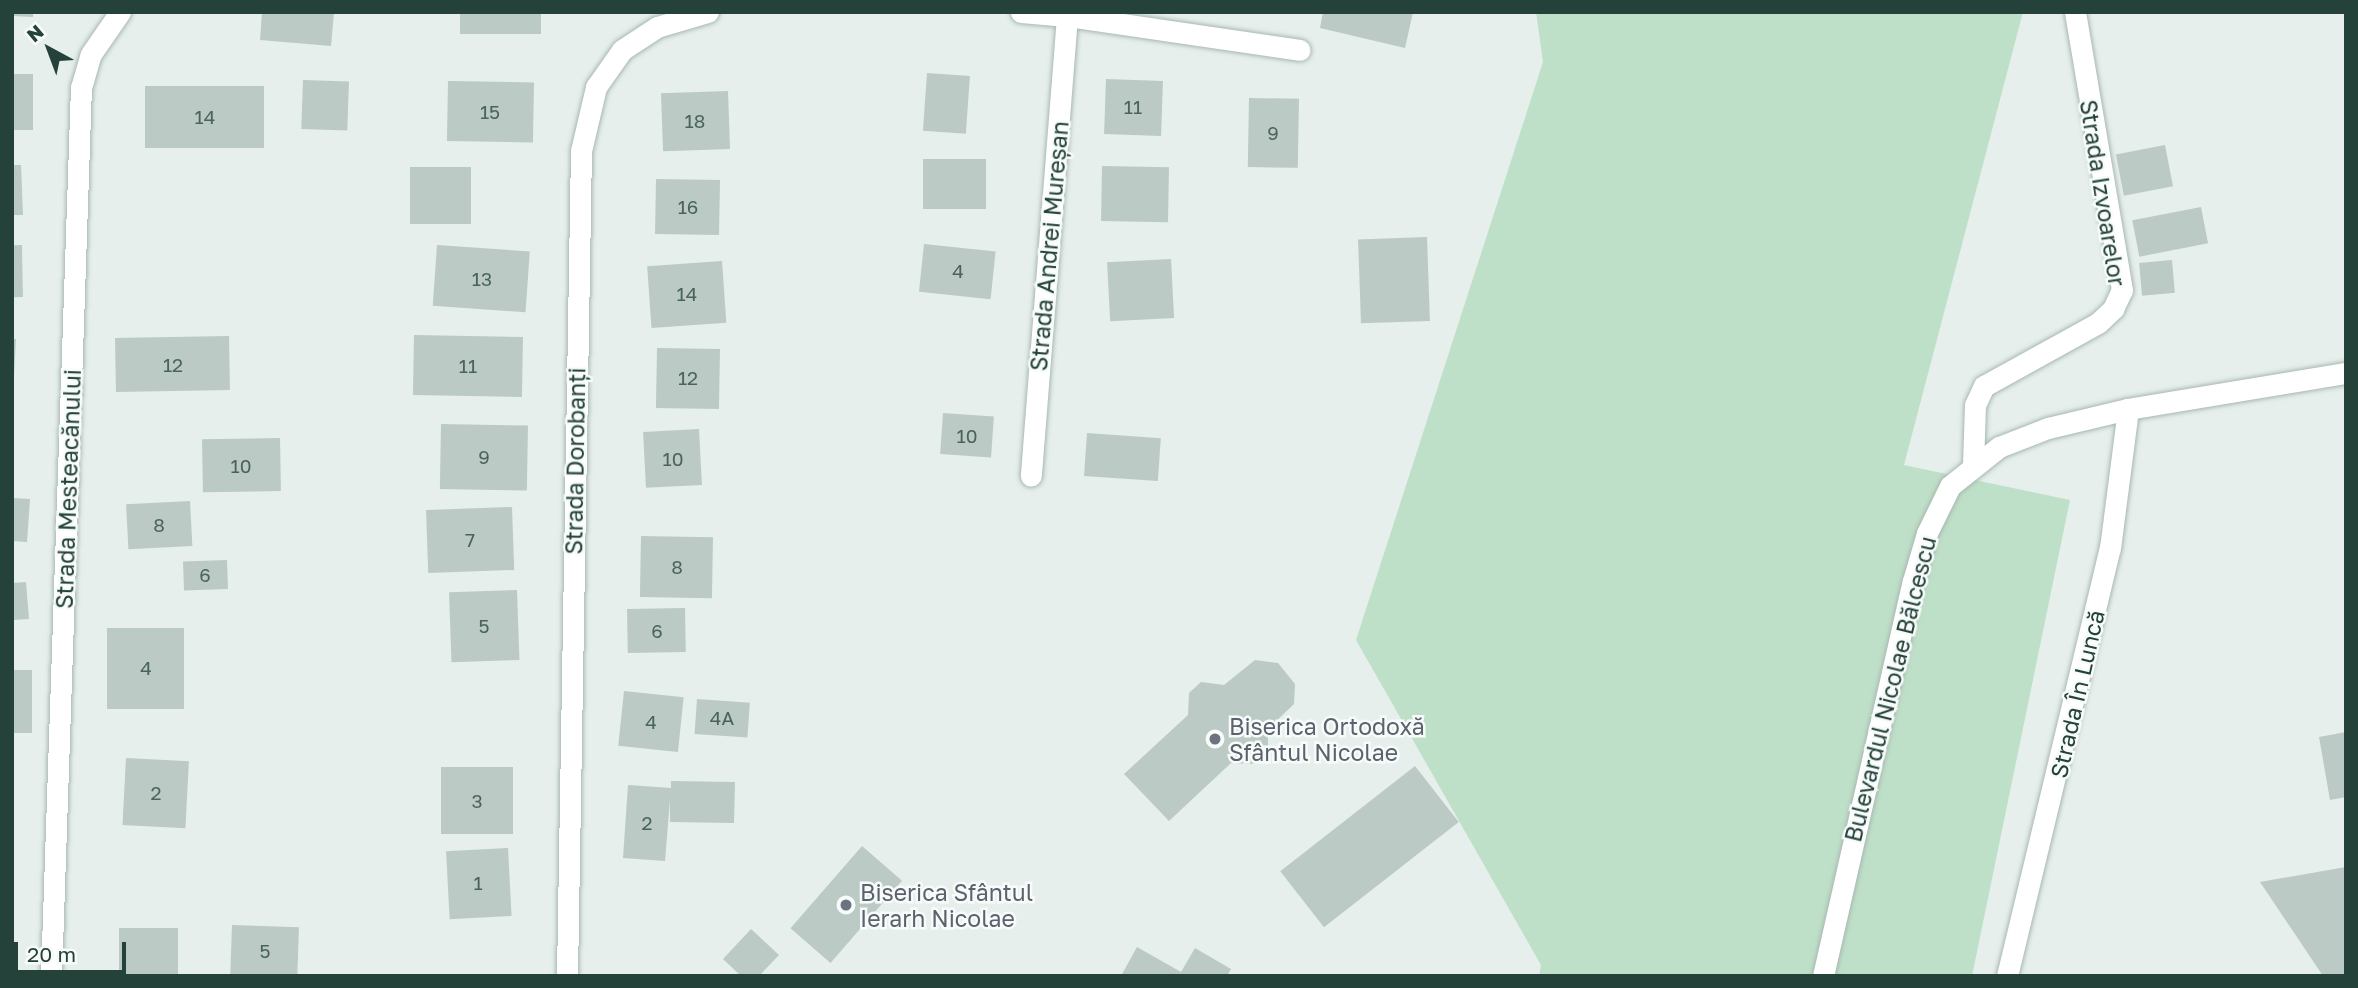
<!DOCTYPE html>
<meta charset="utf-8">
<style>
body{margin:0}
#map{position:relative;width:2358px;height:988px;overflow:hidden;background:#e6efeb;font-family:"Golos Text",sans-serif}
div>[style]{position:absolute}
.green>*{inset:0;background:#bfe0c8}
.building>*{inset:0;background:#bbcac4;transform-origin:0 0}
.roads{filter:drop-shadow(0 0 2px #a8b8b2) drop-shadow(0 0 2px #a8b8b2)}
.minor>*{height:21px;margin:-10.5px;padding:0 10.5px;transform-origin:10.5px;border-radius:10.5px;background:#fff}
.dots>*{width:19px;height:19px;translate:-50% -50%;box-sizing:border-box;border:4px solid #f7fbf9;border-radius:50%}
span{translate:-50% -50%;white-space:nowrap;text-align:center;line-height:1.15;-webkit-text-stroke:5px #f7fbf9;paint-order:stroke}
.number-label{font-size:19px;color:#4a645c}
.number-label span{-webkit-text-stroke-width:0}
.street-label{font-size:23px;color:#24423a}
.worship-label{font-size:23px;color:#5b616d}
.left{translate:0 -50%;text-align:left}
.frame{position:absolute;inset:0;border:14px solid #24423a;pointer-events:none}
.north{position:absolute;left:14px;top:14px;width:70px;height:70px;-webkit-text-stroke:5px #f7fbf9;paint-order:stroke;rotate:319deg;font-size:19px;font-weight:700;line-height:28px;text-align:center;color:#24423a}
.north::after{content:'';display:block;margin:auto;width:24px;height:32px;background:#24423a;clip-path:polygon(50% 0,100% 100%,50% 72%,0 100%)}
.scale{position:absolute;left:14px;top:942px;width:112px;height:32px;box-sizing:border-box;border:4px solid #24423a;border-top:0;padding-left:9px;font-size:21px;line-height:24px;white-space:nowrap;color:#24423a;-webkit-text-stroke:5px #f7fbf9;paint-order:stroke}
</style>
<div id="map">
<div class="green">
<i style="clip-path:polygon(1536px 12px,2023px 12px,1904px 465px,2070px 500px,1972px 976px,1539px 976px,1541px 965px,1356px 640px,1543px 62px)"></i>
</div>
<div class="building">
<i style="clip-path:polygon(12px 12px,33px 12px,33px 17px,12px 16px)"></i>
<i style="clip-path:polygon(262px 12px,334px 12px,331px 46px,260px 40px)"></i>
<i style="left:460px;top:12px;width:81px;height:22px"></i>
<i style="clip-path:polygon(1323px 12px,1413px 12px,1405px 48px,1320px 28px)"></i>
<i style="left:927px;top:73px;width:43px;height:58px;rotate:4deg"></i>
<i style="left:12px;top:74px;width:21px;height:56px"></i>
<i style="left:1106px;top:79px;width:57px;height:55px;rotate:2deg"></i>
<i style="left:303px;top:80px;width:46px;height:49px;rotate:2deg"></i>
<i style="left:448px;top:81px;width:86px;height:60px;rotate:1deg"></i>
<i style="left:264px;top:86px;width:62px;height:119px;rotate:90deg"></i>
<i style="left:728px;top:91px;width:58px;height:67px;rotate:88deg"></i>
<i style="left:1249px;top:98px;width:50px;height:69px;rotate:1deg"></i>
<i style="left:2165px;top:145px;width:42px;height:50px;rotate:79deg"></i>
<i style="left:923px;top:159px;width:63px;height:50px"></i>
<i style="clip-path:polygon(12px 165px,21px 165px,23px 215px,12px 215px)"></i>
<i style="left:1102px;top:166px;width:67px;height:55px;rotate:1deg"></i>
<i style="left:410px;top:167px;width:61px;height:57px"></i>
<i style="left:656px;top:179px;width:64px;height:55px;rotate:1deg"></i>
<i style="left:2201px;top:207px;width:37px;height:70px;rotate:79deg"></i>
<i style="left:1427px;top:237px;width:84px;height:69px;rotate:88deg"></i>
<i style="left:924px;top:244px;width:72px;height:48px;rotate:6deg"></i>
<i style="left:22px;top:245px;width:52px;height:10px;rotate:89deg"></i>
<i style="left:437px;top:245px;width:93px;height:61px;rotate:4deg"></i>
<i style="left:1171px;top:259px;width:59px;height:64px;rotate:87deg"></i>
<i style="left:2172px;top:260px;width:33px;height:33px;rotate:85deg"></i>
<i style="left:722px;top:261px;width:62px;height:75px;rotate:86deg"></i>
<i style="left:414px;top:335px;width:109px;height:60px;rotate:1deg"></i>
<i style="left:229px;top:336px;width:54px;height:114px;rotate:89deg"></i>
<i style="clip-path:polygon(12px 339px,16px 339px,14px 376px,12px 376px)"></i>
<i style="left:657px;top:348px;width:63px;height:60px;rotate:1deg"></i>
<i style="left:943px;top:413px;width:51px;height:41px;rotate:4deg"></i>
<i style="left:441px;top:424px;width:87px;height:65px;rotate:1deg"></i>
<i style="left:699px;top:429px;width:56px;height:56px;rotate:87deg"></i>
<i style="left:1087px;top:433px;width:74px;height:43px;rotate:4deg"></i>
<i style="left:280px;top:438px;width:53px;height:78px;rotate:89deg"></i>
<i style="clip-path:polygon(12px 498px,30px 499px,27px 542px,12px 541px)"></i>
<i style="left:190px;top:501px;width:45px;height:64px;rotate:87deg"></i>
<i style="left:512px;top:507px;width:63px;height:86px;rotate:88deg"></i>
<i style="left:641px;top:536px;width:72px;height:61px;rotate:1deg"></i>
<i style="left:227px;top:560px;width:29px;height:44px;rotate:88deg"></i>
<i style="clip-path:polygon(26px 582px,29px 619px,12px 620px,12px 583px)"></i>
<i style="left:517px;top:590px;width:70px;height:68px;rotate:88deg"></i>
<i style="left:685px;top:608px;width:44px;height:58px;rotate:89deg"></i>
<i style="left:107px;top:628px;width:77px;height:81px"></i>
<i style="clip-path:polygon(1255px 660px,1278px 663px,1295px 684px,1294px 704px,1268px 729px,1268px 750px,1252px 764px,1231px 763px,1169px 821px,1124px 774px,1188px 715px,1189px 693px,1201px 682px,1224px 685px)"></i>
<i style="left:12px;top:670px;width:20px;height:63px"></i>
<i style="left:624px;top:691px;width:60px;height:55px;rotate:6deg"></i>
<i style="left:697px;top:699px;width:53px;height:35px;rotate:4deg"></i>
<i style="clip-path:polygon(2346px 732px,2346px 797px,2330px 800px,2319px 737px)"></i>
<i style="left:126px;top:758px;width:63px;height:67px;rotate:3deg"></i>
<i style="left:1415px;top:766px;width:71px;height:171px;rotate:52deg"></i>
<i style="left:513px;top:767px;width:67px;height:72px;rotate:90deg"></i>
<i style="clip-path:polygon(671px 781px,735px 782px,734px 823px,670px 822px,670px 800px,665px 861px,623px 858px,628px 785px,671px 788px)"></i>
<i style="left:862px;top:846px;width:53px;height:109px;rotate:41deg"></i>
<i style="left:508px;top:848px;width:68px;height:62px;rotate:87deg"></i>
<i style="clip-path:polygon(2346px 867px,2346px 976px,2323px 976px,2260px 882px)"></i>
<i style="left:232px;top:925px;width:67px;height:51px;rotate:2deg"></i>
<i style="left:119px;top:928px;width:59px;height:48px"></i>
<i style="clip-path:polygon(751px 929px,779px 955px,759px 976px,741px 976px,723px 959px)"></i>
<i style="clip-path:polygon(1137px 947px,1181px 972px,1195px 948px,1231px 969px,1227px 976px,1121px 976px)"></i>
</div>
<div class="roads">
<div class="minor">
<i style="left:1021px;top:12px;width:46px;rotate:5deg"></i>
<i style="left:1067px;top:16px;width:461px;rotate:94.5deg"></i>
<i style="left:1067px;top:16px;width:235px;rotate:8.3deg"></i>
<i style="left:1973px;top:465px;width:60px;rotate:-88.1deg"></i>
<i style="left:1975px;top:405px;width:21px;rotate:-65deg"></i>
<i style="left:1984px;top:386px;width:130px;rotate:-28.9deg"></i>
<i style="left:2098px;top:323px;width:21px;rotate:-43deg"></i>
<i style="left:2113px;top:309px;width:21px;rotate:-65deg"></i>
<i style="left:2122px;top:290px;width:282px;rotate:-99.6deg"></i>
<i style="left:51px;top:976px;width:889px;rotate:-88.07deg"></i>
<i style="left:81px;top:88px;width:35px;rotate:-74deg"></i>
<i style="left:91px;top:54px;width:51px;rotate:-55.4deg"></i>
<i style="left:567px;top:976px;width:825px;rotate:-89.03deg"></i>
<i style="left:581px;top:151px;width:66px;rotate:-76.8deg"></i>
<i style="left:596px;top:87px;width:45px;rotate:-54.9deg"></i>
<i style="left:622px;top:50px;width:42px;rotate:-33.3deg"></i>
<i style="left:657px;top:27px;width:53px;rotate:-16.4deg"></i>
<i style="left:1823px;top:976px;width:405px;rotate:-77.2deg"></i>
<i style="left:1913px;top:581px;width:50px;rotate:-73.7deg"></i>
<i style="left:1927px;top:533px;width:52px;rotate:-63.9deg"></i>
<i style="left:1950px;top:486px;width:63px;rotate:-38.5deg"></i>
<i style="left:1999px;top:447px;width:53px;rotate:-21.2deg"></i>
<i style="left:2048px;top:428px;width:82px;rotate:-13.4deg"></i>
<i style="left:2128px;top:409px;width:221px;rotate:-9.4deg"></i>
<i style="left:2007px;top:976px;width:440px;rotate:-76.5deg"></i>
<i style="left:2110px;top:548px;width:140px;rotate:-82.6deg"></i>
</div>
</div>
<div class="dots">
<i style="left:1215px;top:739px;background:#6b7280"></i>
<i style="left:846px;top:905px;background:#6b7280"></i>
</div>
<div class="number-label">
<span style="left:1133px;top:107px">11</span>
<span style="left:490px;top:112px">15</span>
<span style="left:205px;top:117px">14</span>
<span style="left:695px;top:121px">18</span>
<span style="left:1273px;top:133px">9</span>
<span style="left:688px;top:207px">16</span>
<span style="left:958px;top:271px">4</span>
<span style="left:482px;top:279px">13</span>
<span style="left:687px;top:294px">14</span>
<span style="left:173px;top:365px">12</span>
<span style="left:468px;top:366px">11</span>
<span style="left:688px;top:378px">12</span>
<span style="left:967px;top:436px">10</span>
<span style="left:484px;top:457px">9</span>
<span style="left:673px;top:459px">10</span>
<span style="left:241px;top:466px">10</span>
<span style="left:159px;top:525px">8</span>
<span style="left:470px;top:540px">7</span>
<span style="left:677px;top:567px">8</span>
<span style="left:205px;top:575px">6</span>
<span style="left:484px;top:626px">5</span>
<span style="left:657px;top:631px">6</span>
<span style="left:146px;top:668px">4</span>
<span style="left:722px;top:718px">4A</span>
<span style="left:651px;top:722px">4</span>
<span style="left:156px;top:793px">2</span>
<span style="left:477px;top:801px">3</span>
<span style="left:647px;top:823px">2</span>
<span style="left:478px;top:883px">1</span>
<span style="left:265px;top:951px">5</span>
</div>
<div class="street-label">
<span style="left:2103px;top:193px;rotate:81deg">Strada Izvoarelor</span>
<span style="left:1049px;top:246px;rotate:-85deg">Strada Andrei Mureșan</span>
<span style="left:575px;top:461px;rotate:-89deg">Strada Dorobanți</span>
<span style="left:68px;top:489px;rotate:-88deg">Strada Mesteacănului</span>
<span style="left:1890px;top:689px;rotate:-76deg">Bulevardul Nicolae Bălcescu</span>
<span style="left:2077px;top:694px;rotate:-77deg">Strada În Luncă</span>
</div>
<div class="worship-label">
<span class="left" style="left:1229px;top:739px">Biserica Ortodoxă<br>Sfântul Nicolae</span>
<span class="left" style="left:860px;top:905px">Biserica Sfântul<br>Ierarh Nicolae</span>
</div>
<div class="frame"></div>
<div class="north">N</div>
<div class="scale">20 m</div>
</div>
